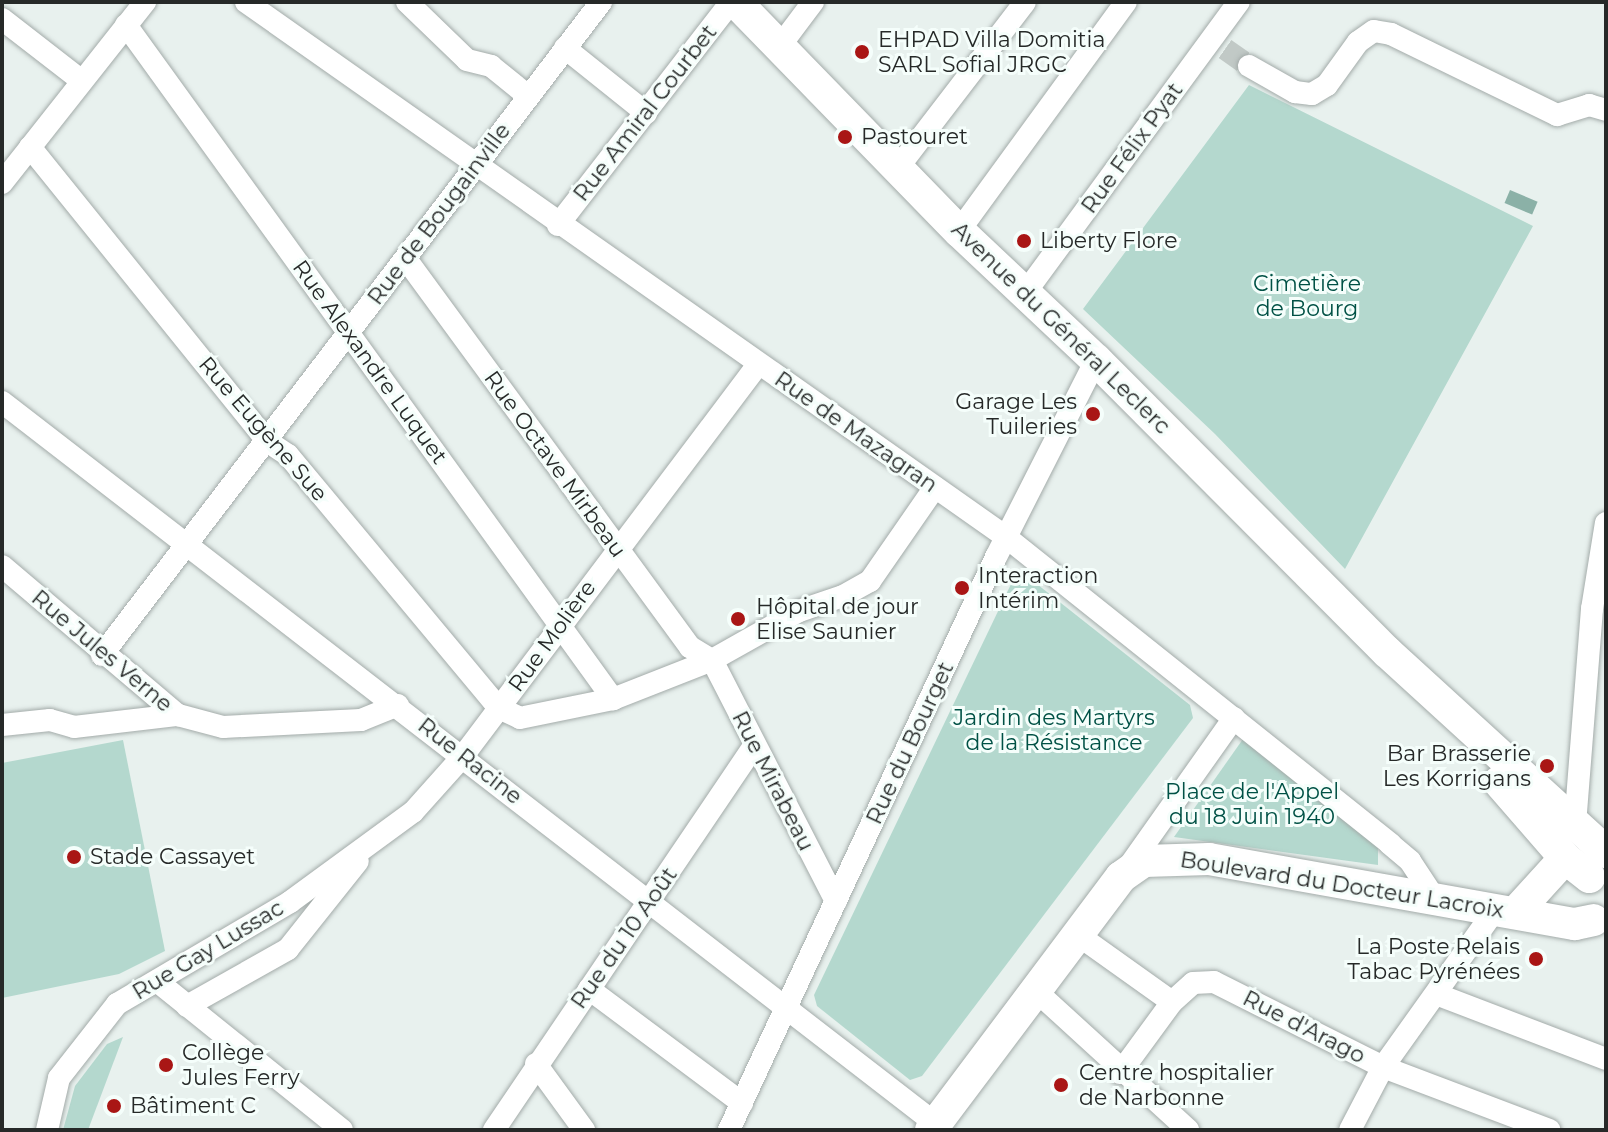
<!DOCTYPE html>
<meta charset="utf-8">
<style>
body{margin:0}
#map{position:relative;width:1608px;height:1132px;overflow:hidden;background:#e8f1ee;font-family:Montserrat,sans-serif}
div>[style]{position:absolute}
.green>*{inset:0;background:#b4d8ce}
.water>*{inset:0;background:#8bb1a7;transform-origin:0 0}
.street-tunnel>*{height:22px;margin-top:-11px;transform-origin:0;background:repeating-linear-gradient(90deg,#c1c9c6 0 22px,transparent 0 33px)}
.roads{filter:drop-shadow(0 0 2px #a3aba9) drop-shadow(0 0 2px #a3aba9)}
.street>*{height:22px;margin:-11px;padding:0 11px;transform-origin:11px;border-radius:11px;background:#fff}
.secondary>*{height:32px;margin:-16px;padding:0 16px;transform-origin:16px;border-radius:16px;background:#fff}
.dots>*{width:22px;height:22px;translate:-50% -50%;box-sizing:border-box;border:4px solid #f5fefb;border-radius:50%}
span{translate:-50% -50%;white-space:nowrap;text-align:center;line-height:1.15;-webkit-text-stroke:6px #f5fefb;paint-order:stroke}
.poi-label{font-size:22px;color:#262928}
.left{translate:0 -50%;text-align:left}
.right{translate:-100% -50%;text-align:right}
.street-label{font-size:22px;color:#262928}
.park-label{font-size:22px;color:#005145}
.frame{position:absolute;inset:0;border:4px solid #262928;pointer-events:none}
</style>
<div id="map">
<div class="green">
<i style="clip-path:polygon(1249px 85px,1533px 226px,1345px 569px,1215px 434px,1083px 309px)"></i>
<i style="clip-path:polygon(1028px 577px,1190px 705px,1193px 718px,922px 1076px,910px 1080px,817px 1006px,814px 995px,1013px 580px)"></i>
<i style="clip-path:polygon(1243px 739px,1378px 847px,1378px 865px,1174px 837px)"></i>
<i style="clip-path:polygon(123px 740px,165px 951px,119px 974px,2px 998px,2px 763px)"></i>
<i style="clip-path:polygon(123px 1037px,88px 1130px,63px 1130px,75px 1086px,107px 1044px)"></i>
</div>
<div class="water">
<i style="left:1510px;top:190px;width:30px;height:14px;rotate:23deg"></i>
</div>
<div class="street-tunnel">
<i style="left:1225px;top:49px;width:29px;rotate:35deg"></i>
</div>
<div class="roads">
<div class="street">
<i style="left:246px;top:2px;width:929px;rotate:35.14deg"></i>
<i style="left:1006px;top:537px;width:492px;rotate:38.6deg"></i>
<i style="left:1390px;top:844px;width:26px;rotate:40deg"></i>
<i style="left:1410px;top:861px;width:45px;rotate:56.7deg"></i>
<i style="left:407px;top:2px;width:83px;rotate:44deg"></i>
<i style="left:467px;top:60px;width:25px;rotate:14deg"></i>
<i style="left:491px;top:66px;width:48px;rotate:39deg"></i>
<i style="left:2px;top:19px;width:101px;rotate:37.8deg"></i>
<i style="left:126px;top:25px;width:832px;rotate:54.15deg"></i>
<i style="left:780px;top:46px;width:55px;rotate:-53.1deg"></i>
<i style="left:565px;top:48px;width:104px;rotate:38.7deg"></i>
<i style="left:1249px;top:66px;width:53px;rotate:29.5deg"></i>
<i style="left:1295px;top:92px;width:17px;rotate:7deg"></i>
<i style="left:1312px;top:94px;width:17px;rotate:-31deg"></i>
<i style="left:1327px;top:85px;width:53px;rotate:-54.2deg"></i>
<i style="left:1358px;top:42px;width:19px;rotate:-35deg"></i>
<i style="left:1374px;top:31px;width:17px;rotate:10deg"></i>
<i style="left:1391px;top:34px;width:185px;rotate:26deg"></i>
<i style="left:1557px;top:115px;width:34px;rotate:-17deg"></i>
<i style="left:1589px;top:105px;width:18px;rotate:16deg"></i>
<i style="left:30px;top:147px;width:378px;rotate:51.1deg"></i>
<i style="left:267px;top:441px;width:25px;rotate:34deg"></i>
<i style="left:288px;top:455px;width:329px;rotate:50.2deg"></i>
<i style="left:499px;top:708px;width:23px;rotate:25deg"></i>
<i style="left:520px;top:718px;width:95px;rotate:-11.5deg"></i>
<i style="left:613px;top:699px;width:106px;rotate:-21.5deg"></i>
<i style="left:712px;top:660px;width:100px;rotate:-29.4deg"></i>
<i style="left:799px;top:611px;width:46px;rotate:-18.8deg"></i>
<i style="left:843px;top:596px;width:31px;rotate:-29deg"></i>
<i style="left:870px;top:581px;width:114px;rotate:-55.3deg"></i>
<i style="left:900px;top:165px;width:205px;rotate:-52.5deg"></i>
<i style="left:2px;top:183px;width:231px;rotate:-51.7deg"></i>
<i style="left:558px;top:225px;width:282px;rotate:-52.2deg"></i>
<i style="left:959px;top:231px;width:283px;rotate:-53.9deg"></i>
<i style="left:406px;top:259px;width:481px;rotate:53.8deg"></i>
<i style="left:690px;top:647px;width:26px;rotate:31deg"></i>
<i style="left:712px;top:660px;width:271px;rotate:62.8deg"></i>
<i style="left:1025px;top:293px;width:361px;rotate:-53.7deg"></i>
<i style="left:2px;top:402px;width:1181px;rotate:37.7deg"></i>
<i style="left:2px;top:566px;width:231px;rotate:40.3deg"></i>
<i style="left:178px;top:715px;width:47px;rotate:14.9deg"></i>
<i style="left:223px;top:727px;width:138px;rotate:-2.9deg"></i>
<i style="left:361px;top:720px;width:40px;rotate:-22deg"></i>
<i style="left:102px;top:655px;width:822px;rotate:-52.61deg"></i>
<i style="left:2px;top:725px;width:48px;rotate:-5.9deg"></i>
<i style="left:50px;top:720px;width:25px;rotate:16deg"></i>
<i style="left:74px;top:727px;width:105px;rotate:-6.6deg"></i>
<i style="left:1575px;top:825px;width:217px;rotate:-85.5deg"></i>
<i style="left:1592px;top:609px;width:87px;rotate:-80.8deg"></i>
<i style="left:1127px;top:869px;width:185px;rotate:-54.7deg"></i>
<i style="left:1078px;top:935px;width:115px;rotate:35.5deg"></i>
<i style="left:158px;top:982px;width:236px;rotate:38.8deg"></i>
<i style="left:589px;top:989px;width:191px;rotate:36.7deg"></i>
<i style="left:1036px;top:991px;width:206px;rotate:42.4deg"></i>
<i style="left:1436px;top:994px;width:182px;rotate:20.9deg"></i>
<i style="left:187px;top:1006px;width:116px;rotate:-29.4deg"></i>
<i style="left:288px;top:949px;width:112px;rotate:-51.5deg"></i>
<i style="left:536px;top:1064px;width:82px;rotate:54deg"></i>
<i style="left:1120px;top:1073px;width:88px;rotate:-53.8deg"></i>
<i style="left:1172px;top:1002px;width:28px;rotate:-42deg"></i>
<i style="left:1193px;top:983px;width:21px;rotate:-3deg"></i>
<i style="left:1214px;top:982px;width:189px;rotate:26.7deg"></i>
<i style="left:1383px;top:1067px;width:178px;rotate:20.7deg"></i>
<i style="left:47px;top:1130px;width:53px;rotate:-77deg"></i>
<i style="left:59px;top:1078px;width:94px;rotate:-51.9deg"></i>
<i style="left:117px;top:1004px;width:201px;rotate:-30.5deg"></i>
<i style="left:290px;top:902px;width:152px;rotate:-36.2deg"></i>
<i style="left:413px;top:812px;width:75px;rotate:-48.2deg"></i>
<i style="left:463px;top:756px;width:491px;rotate:-53deg"></i>
<i style="left:494px;top:1130px;width:464px;rotate:-55.9deg"></i>
<i style="left:729px;top:1130px;width:632px;rotate:-65.02deg"></i>
<i style="left:996px;top:557px;width:221px;rotate:-63.1deg"></i>
<i style="left:1350px;top:1130px;width:71px;rotate:-62.4deg"></i>
<i style="left:1383px;top:1067px;width:193px;rotate:-54.5deg"></i>
</div>
<div class="secondary">
<i style="left:736px;top:2px;width:320px;rotate:45.8deg"></i>
<i style="left:959px;top:231px;width:188px;rotate:43.3deg"></i>
<i style="left:1096px;top:360px;width:412px;rotate:45.1deg"></i>
<i style="left:1387px;top:652px;width:297px;rotate:42.4deg"></i>
<i style="left:1499px;top:782px;width:101px;rotate:49deg"></i>
<i style="left:1565px;top:858px;width:31px;rotate:38deg"></i>
<i style="left:1515px;top:913px;width:74px;rotate:-47.7deg"></i>
<i style="left:931px;top:1130px;width:316px;rotate:-53.1deg"></i>
<i style="left:1121px;top:877px;width:28px;rotate:-35deg"></i>
<i style="left:1144px;top:861px;width:65px;rotate:-1.8deg"></i>
<i style="left:1209px;top:859px;width:372px;rotate:10.1deg"></i>
<i style="left:1575px;top:924px;width:19px;rotate:-12deg"></i>
</div>
</div>
<div class="dots">
<i style="left:862px;top:52px;background:#a91615"></i>
<i style="left:845px;top:137px;background:#a91615"></i>
<i style="left:1024px;top:241px;background:#a91615"></i>
<i style="left:1093px;top:414px;background:#a91615"></i>
<i style="left:962px;top:588px;background:#a91615"></i>
<i style="left:738px;top:619px;background:#a91615"></i>
<i style="left:1547px;top:766px;background:#a91615"></i>
<i style="left:74px;top:857px;background:#a91615"></i>
<i style="left:1536px;top:959px;background:#a91615"></i>
<i style="left:166px;top:1065px;background:#a91615"></i>
<i style="left:1061px;top:1085px;background:#a91615"></i>
<i style="left:114px;top:1106px;background:#a91615"></i>
</div>
<div class="poi-label">
<span class="left" style="left:878px;top:52px">EHPAD Villa Domitia<br>SARL Sofial JRGC</span>
<span class="left" style="left:861px;top:137px">Pastouret</span>
<span class="left" style="left:1040px;top:241px">Liberty Flore</span>
<span class="right" style="left:1077px;top:414px">Garage Les<br>Tuileries</span>
<span class="left" style="left:978px;top:588px">Interaction<br>Intérim</span>
<span class="left" style="left:756px;top:619px">Hôpital de jour<br>Elise Saunier</span>
<span class="right" style="left:1531px;top:766px">Bar Brasserie<br>Les Korrigans</span>
<span class="left" style="left:90px;top:857px">Stade Cassayet</span>
<span class="right" style="left:1520px;top:959px">La Poste Relais<br>Tabac Pyrénées</span>
<span class="left" style="left:182px;top:1065px">Collège<br>Jules Ferry</span>
<span class="left" style="left:1079px;top:1085px">Centre hospitalier<br>de Narbonne</span>
<span class="left" style="left:130px;top:1106px">Bâtiment C</span>
</div>
<div class="street-label">
<span style="left:645px;top:113px;rotate:-52deg">Rue Amiral Courbet</span>
<span style="left:1132px;top:148px;rotate:-54deg">Rue Félix Pyat</span>
<span style="left:439px;top:214px;rotate:-53deg">Rue de Bougainville</span>
<span style="left:1061px;top:328px;rotate:44deg">Avenue du Général Leclerc</span>
<span style="left:370px;top:362px;rotate:54deg">Rue Alexandre Luquet</span>
<span style="left:263px;top:429px;rotate:49deg">Rue Eugène Sue</span>
<span style="left:856px;top:432px;rotate:35deg">Rue de Mazagran</span>
<span style="left:555px;top:464px;rotate:54deg">Rue Octave Mirbeau</span>
<span style="left:552px;top:636px;rotate:-54deg">Rue Molière</span>
<span style="left:102px;top:651px;rotate:40deg">Rue Jules Verne</span>
<span style="left:910px;top:743px;rotate:-65deg">Rue du Bourget</span>
<span style="left:470px;top:761px;rotate:38deg">Rue Racine</span>
<span style="left:773px;top:781px;rotate:63deg">Rue Mirabeau</span>
<span style="left:1342px;top:885px;rotate:9deg">Boulevard du Docteur Lacroix</span>
<span style="left:624px;top:938px;rotate:-55deg">Rue du 10 Août</span>
<span style="left:208px;top:950px;rotate:-31deg">Rue Gay Lussac</span>
<span style="left:1304px;top:1027px;rotate:27deg">Rue d'Arago</span>
</div>
<div class="park-label">
<span style="left:1307px;top:296px">Cimetière<br>de Bourg</span>
<span style="left:1054px;top:730px">Jardin des Martyrs<br>de la Résistance</span>
<span style="left:1252px;top:804px">Place de l'Appel<br>du 18 Juin 1940</span>
</div>
<div class="frame"></div>
</div>
